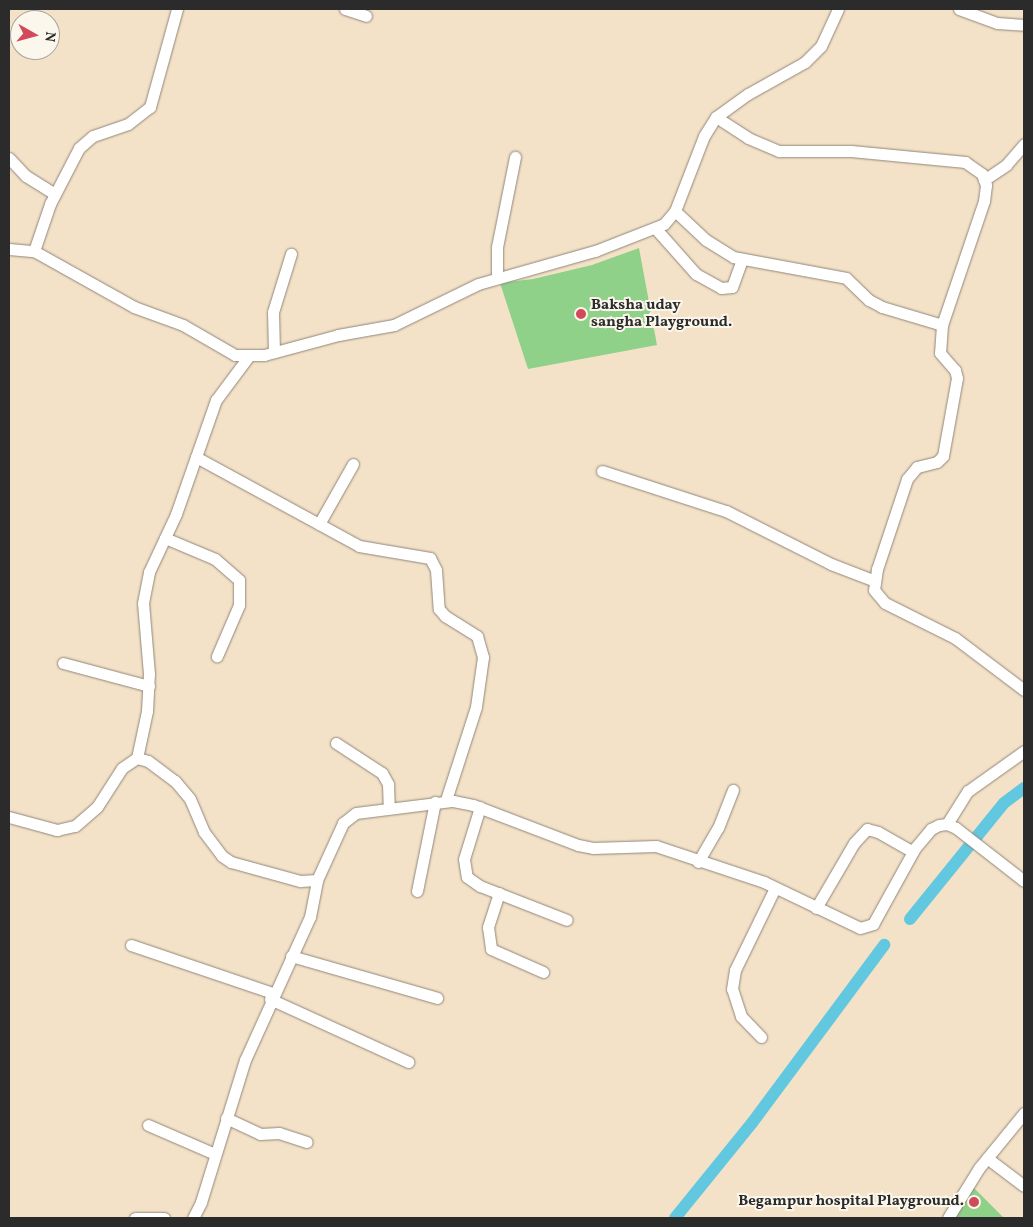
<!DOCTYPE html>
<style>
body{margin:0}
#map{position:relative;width:1033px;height:1227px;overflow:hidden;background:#f4e2c8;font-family:Vollkorn,serif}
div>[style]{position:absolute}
.green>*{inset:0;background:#8fd189}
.canal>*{height:12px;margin:-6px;padding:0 6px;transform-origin:6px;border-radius:6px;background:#62c8df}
.roads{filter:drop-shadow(0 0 1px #90867a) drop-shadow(0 0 1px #90867a)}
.minor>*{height:11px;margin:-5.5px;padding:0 5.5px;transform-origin:5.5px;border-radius:5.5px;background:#fff}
.dots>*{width:14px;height:14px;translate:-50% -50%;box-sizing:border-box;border:2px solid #fbf7ec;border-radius:50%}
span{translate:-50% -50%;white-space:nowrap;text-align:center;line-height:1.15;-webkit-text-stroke:4px #fbf7ec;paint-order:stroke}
.poi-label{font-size:15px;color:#2b2b2b;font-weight:700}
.left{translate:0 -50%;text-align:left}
.right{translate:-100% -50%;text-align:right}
.frame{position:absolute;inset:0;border:10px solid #2b2b2b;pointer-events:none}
.north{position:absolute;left:10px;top:10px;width:50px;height:50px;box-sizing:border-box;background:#fbf7ec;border:1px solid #a8a59f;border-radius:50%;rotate:97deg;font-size:14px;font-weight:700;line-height:20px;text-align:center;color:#2b2b2b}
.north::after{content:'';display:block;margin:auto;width:18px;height:22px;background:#d1495b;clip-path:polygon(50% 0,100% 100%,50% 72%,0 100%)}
</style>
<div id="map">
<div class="green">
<i style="clip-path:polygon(639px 248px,657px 345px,528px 369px,500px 283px,533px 279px,592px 265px)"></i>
<i style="clip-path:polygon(972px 1186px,1004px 1218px,948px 1218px)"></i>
</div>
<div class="canal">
<i style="left:910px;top:919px;width:149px;rotate:-51deg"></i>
<i style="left:1004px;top:803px;width:25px;rotate:-37deg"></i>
<i style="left:675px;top:1218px;width:122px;rotate:-51deg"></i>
<i style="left:752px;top:1123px;width:222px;rotate:-53.4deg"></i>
</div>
<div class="roads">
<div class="minor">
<i style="left:345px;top:9px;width:22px;rotate:18deg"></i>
<i style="left:959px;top:9px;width:40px;rotate:20.2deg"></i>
<i style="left:997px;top:23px;width:27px;rotate:4deg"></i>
<i style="left:716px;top:117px;width:38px;rotate:33deg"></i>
<i style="left:748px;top:138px;width:34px;rotate:23deg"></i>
<i style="left:779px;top:151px;width:72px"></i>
<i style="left:851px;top:151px;width:115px;rotate:5.5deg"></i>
<i style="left:965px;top:162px;width:21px;rotate:35deg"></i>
<i style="left:982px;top:174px;width:12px;rotate:70deg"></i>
<i style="left:986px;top:185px;width:16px;rotate:97deg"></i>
<i style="left:984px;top:201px;width:131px;rotate:108.7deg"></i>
<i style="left:942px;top:325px;width:28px;rotate:94deg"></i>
<i style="left:940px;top:353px;width:23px;rotate:49deg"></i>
<i style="left:955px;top:370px;width:8px;rotate:76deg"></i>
<i style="left:957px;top:378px;width:79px;rotate:100.2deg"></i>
<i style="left:943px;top:456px;width:8px;rotate:135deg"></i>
<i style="left:937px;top:462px;width:21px;rotate:166deg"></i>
<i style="left:917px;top:467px;width:16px;rotate:130deg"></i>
<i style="left:907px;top:479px;width:95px;rotate:108.4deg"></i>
<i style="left:877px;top:569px;width:21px;rotate:98deg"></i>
<i style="left:874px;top:590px;width:17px;rotate:50deg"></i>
<i style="left:885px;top:603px;width:78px;rotate:26.6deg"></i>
<i style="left:955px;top:638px;width:86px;rotate:37deg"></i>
<i style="left:9px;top:158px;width:25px;rotate:47deg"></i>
<i style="left:26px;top:176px;width:34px;rotate:32deg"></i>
<i style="left:984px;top:180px;width:27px;rotate:-34deg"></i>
<i style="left:1006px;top:165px;width:28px;rotate:-49deg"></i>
<i style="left:675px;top:211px;width:42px;rotate:43.1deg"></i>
<i style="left:706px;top:240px;width:32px;rotate:32deg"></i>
<i style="left:733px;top:257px;width:115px;rotate:10.5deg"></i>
<i style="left:846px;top:278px;width:32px;rotate:44deg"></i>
<i style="left:869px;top:300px;width:15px;rotate:28deg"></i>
<i style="left:882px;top:307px;width:63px;rotate:16.7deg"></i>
<i style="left:656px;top:229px;width:60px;rotate:48.4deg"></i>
<i style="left:696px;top:274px;width:29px;rotate:29deg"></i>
<i style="left:721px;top:288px;width:11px;rotate:-5deg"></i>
<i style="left:732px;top:287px;width:29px;rotate:-70deg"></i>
<i style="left:9px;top:249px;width:25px;rotate:5deg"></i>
<i style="left:34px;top:251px;width:115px;rotate:29.2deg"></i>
<i style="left:134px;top:307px;width:52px;rotate:20.2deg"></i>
<i style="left:183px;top:325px;width:60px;rotate:30deg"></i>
<i style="left:235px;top:355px;width:29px"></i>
<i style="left:264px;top:355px;width:77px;rotate:-15.1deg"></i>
<i style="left:338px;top:335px;width:57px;rotate:-10.1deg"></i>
<i style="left:394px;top:325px;width:93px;rotate:-26deg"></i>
<i style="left:478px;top:284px;width:122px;rotate:-15.8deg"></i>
<i style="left:595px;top:251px;width:74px;rotate:-21.4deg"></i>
<i style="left:664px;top:224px;width:17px;rotate:-50deg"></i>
<i style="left:675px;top:211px;width:80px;rotate:-68.9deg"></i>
<i style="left:704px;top:136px;width:22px;rotate:-58deg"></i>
<i style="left:716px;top:117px;width:39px;rotate:-36deg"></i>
<i style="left:748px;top:94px;width:65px;rotate:-29.3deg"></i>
<i style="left:805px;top:62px;width:23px;rotate:-45deg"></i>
<i style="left:821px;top:46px;width:41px;rotate:-65.3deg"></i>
<i style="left:34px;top:251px;width:50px;rotate:-71.2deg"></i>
<i style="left:50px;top:204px;width:63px;rotate:-62.6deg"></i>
<i style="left:79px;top:148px;width:18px;rotate:-41deg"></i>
<i style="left:93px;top:136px;width:37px;rotate:-19deg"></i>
<i style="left:128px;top:124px;width:28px;rotate:-38deg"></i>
<i style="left:150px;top:107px;width:102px;rotate:-74.6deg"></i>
<i style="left:497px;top:278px;width:31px;rotate:-90deg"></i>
<i style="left:497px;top:247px;width:92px;rotate:-78.7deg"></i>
<i style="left:274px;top:352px;width:40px;rotate:-91.4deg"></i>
<i style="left:273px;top:312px;width:61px;rotate:-72.8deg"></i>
<i style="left:196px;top:457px;width:186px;rotate:28.6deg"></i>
<i style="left:359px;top:546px;width:72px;rotate:9.6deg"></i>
<i style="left:430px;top:558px;width:13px;rotate:63deg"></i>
<i style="left:436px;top:570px;width:39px;rotate:86deg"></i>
<i style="left:439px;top:609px;width:9px;rotate:49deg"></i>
<i style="left:445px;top:616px;width:38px;rotate:32deg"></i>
<i style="left:477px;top:636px;width:22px;rotate:74deg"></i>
<i style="left:483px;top:657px;width:50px;rotate:98deg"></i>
<i style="left:476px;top:707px;width:98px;rotate:107.9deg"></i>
<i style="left:602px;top:471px;width:130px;rotate:17.9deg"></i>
<i style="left:726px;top:511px;width:118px;rotate:26.8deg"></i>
<i style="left:831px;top:564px;width:47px;rotate:21.1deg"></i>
<i style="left:319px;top:524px;width:69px;rotate:-60.5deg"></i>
<i style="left:165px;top:538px;width:54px;rotate:22.8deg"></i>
<i style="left:215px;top:559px;width:32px;rotate:41deg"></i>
<i style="left:239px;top:580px;width:25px;rotate:90deg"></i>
<i style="left:239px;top:605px;width:56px;rotate:113.3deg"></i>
<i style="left:63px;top:663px;width:89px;rotate:15deg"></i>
<i style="left:336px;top:743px;width:55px;rotate:33.1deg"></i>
<i style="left:382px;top:773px;width:13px;rotate:61deg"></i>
<i style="left:388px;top:784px;width:24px;rotate:88deg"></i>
<i style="left:137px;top:758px;width:48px;rotate:-78deg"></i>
<i style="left:147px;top:711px;width:37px;rotate:-87deg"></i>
<i style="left:149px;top:674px;width:71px;rotate:-94.8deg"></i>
<i style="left:143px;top:603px;width:32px;rotate:-79deg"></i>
<i style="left:149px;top:572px;width:64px;rotate:-65deg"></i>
<i style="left:176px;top:514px;width:121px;rotate:-70.7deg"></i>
<i style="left:216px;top:400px;width:54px;rotate:-53.3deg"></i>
<i style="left:480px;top:807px;width:54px;rotate:107.1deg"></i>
<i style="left:464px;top:859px;width:18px;rotate:81deg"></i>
<i style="left:467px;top:877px;width:16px;rotate:35deg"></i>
<i style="left:480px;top:886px;width:93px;rotate:21.3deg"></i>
<i style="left:9px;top:817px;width:50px;rotate:15.2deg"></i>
<i style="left:57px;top:830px;width:18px;rotate:-13deg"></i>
<i style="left:75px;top:826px;width:29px;rotate:-41deg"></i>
<i style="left:97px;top:807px;width:46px;rotate:-57.3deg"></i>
<i style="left:122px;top:768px;width:18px;rotate:-34deg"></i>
<i style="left:137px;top:758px;width:11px;rotate:15deg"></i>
<i style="left:148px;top:761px;width:34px;rotate:37deg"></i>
<i style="left:175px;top:781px;width:23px;rotate:50deg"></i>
<i style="left:190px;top:799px;width:36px;rotate:67deg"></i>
<i style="left:204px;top:832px;width:30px;rotate:53deg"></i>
<i style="left:222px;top:856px;width:11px;rotate:34deg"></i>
<i style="left:231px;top:862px;width:72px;rotate:15.4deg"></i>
<i style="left:300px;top:881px;width:17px;rotate:-3deg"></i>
<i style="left:947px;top:824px;width:39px;rotate:-58deg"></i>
<i style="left:968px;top:791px;width:69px;rotate:-35.5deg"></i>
<i style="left:698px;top:862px;width:39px;rotate:-60deg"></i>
<i style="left:718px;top:828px;width:41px;rotate:-68.5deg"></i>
<i style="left:417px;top:891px;width:91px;rotate:-78.6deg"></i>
<i style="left:499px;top:893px;width:36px;rotate:108deg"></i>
<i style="left:488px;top:927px;width:22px;rotate:82deg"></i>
<i style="left:491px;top:949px;width:57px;rotate:23.9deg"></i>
<i style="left:816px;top:908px;width:75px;rotate:-59.7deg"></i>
<i style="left:854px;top:843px;width:19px;rotate:-47deg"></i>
<i style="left:867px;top:829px;width:11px;rotate:15deg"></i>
<i style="left:878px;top:832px;width:40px;rotate:29.7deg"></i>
<i style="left:131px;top:945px;width:150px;rotate:18.7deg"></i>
<i style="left:291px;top:956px;width:152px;rotate:16deg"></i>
<i style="left:270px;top:999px;width:152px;rotate:24.5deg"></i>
<i style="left:761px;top:1037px;width:29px;rotate:-134deg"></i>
<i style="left:741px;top:1016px;width:28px;rotate:-108deg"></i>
<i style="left:732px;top:989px;width:19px;rotate:-81deg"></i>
<i style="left:735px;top:970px;width:91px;rotate:-64deg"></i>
<i style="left:226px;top:1118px;width:38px;rotate:25deg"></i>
<i style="left:260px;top:1134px;width:19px;rotate:-3deg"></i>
<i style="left:279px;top:1133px;width:29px;rotate:18deg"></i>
<i style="left:148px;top:1125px;width:73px;rotate:23.4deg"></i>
<i style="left:987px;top:1158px;width:46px;rotate:37.1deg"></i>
<i style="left:135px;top:1218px;width:29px"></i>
<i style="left:193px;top:1218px;width:18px;rotate:-63deg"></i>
<i style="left:201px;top:1202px;width:149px;rotate:-72.8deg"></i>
<i style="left:245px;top:1060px;width:157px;rotate:-65.6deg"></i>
<i style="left:310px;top:917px;width:38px;rotate:-79deg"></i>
<i style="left:317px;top:880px;width:63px;rotate:-65.5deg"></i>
<i style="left:343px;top:823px;width:16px;rotate:-38deg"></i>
<i style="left:356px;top:813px;width:98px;rotate:-7.1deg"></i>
<i style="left:453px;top:801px;width:20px;rotate:11deg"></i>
<i style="left:473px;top:805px;width:112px;rotate:20.9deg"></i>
<i style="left:578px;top:845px;width:15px;rotate:11deg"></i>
<i style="left:593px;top:848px;width:63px;rotate:-1.8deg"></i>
<i style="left:656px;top:846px;width:114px;rotate:18.4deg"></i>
<i style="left:764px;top:882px;width:106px;rotate:25.6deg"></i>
<i style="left:860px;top:928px;width:14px;rotate:-17deg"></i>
<i style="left:873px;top:924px;width:87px;rotate:-61.1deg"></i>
<i style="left:915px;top:848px;width:25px;rotate:-50deg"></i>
<i style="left:931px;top:829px;width:9px;rotate:-27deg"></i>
<i style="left:939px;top:825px;width:8px;rotate:-7deg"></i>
<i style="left:947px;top:824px;width:10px;rotate:24deg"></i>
<i style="left:956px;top:828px;width:86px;rotate:37.9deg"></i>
<i style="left:948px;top:1218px;width:59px;rotate:-58.2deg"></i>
<i style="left:979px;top:1168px;width:71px;rotate:-50.7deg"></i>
</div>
</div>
<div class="dots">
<i style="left:581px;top:314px;background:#d1495b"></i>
<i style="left:974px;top:1202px;background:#d1495b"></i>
</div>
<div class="poi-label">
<span class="left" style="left:591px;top:314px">Baksha uday<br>sangha Playground.</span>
<span class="right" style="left:964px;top:1202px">Begampur hospital Playground.</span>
</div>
<div class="frame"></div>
<div class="north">N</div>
</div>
